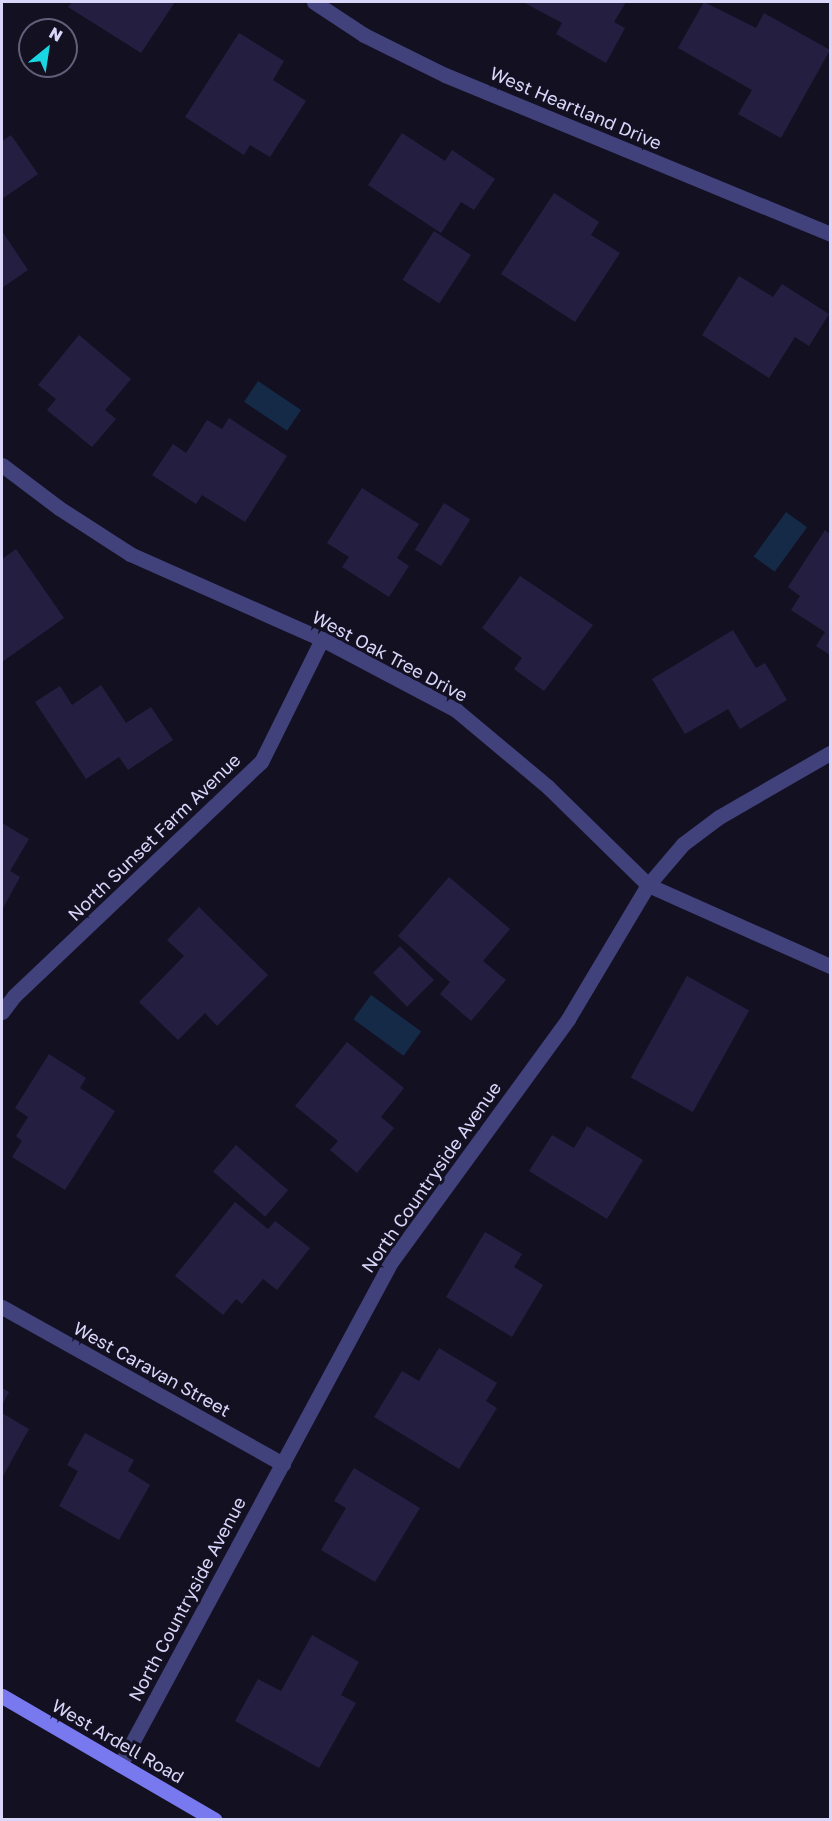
<!DOCTYPE html>
<style>
body{margin:0}
#map{position:relative;width:832px;height:1821px;overflow:hidden;background:#131022;font-family:"Golos Text",sans-serif}
div>[style]{position:absolute}
.water>*{inset:0;background:#152a47;transform-origin:0 0}
.building>*{inset:0;background:#241f40;transform-origin:0 0}
.street>*{height:15px;margin:-7.5px;padding:0 7.5px;transform-origin:7.5px;border-radius:7.5px;background:#41417b}
.secondary>*{height:15px;margin:-7.5px;padding:0 7.5px;transform-origin:7.5px;border-radius:7.5px;background:#7879ef}
span{translate:-50% -50%;white-space:nowrap;text-align:center;line-height:1.15;-webkit-text-stroke:6px #131022;paint-order:stroke}
.street-label{font-size:18px;color:#d9d6fa}
.frame{position:absolute;inset:0;border:3px solid #d9d6fa;pointer-events:none}
.north{position:absolute;left:18px;top:18px;width:60px;height:60px;box-sizing:border-box;background:#131022;border:2px solid #625f78;border-radius:50%;rotate:30deg;font-size:16px;font-weight:700;line-height:24px;text-align:center;color:#d9d6fa}
.north::after{content:'';display:block;margin:auto;width:21px;height:27px;background:#1ad5e2;clip-path:polygon(50% 0,100% 100%,50% 72%,0 100%)}
</style>
<div id="map">
<div class="water">
<i style="left:258px;top:381px;width:52px;height:25px;rotate:34deg"></i>
<i style="left:786px;top:512px;width:26px;height:55px;rotate:36deg"></i>
<i style="left:371px;top:995px;width:62px;height:30px;rotate:36deg"></i>
</div>
<div class="building">
<i style="clip-path:polygon(72px 2px,175px 2px,141px 53px,68px 7px)"></i>
<i style="clip-path:polygon(523px 2px,626px 2px,614px 22px,625px 28px,606px 63px,556px 34px,562px 23px)"></i>
<i style="clip-path:polygon(704px 2px,756px 28px,764px 13px,830px 50px,781px 138px,738px 114px,752px 90px,678px 48px)"></i>
<i style="clip-path:polygon(239px 33px,284px 61px,273px 80px,306px 101px,270px 157px,250px 145px,244px 155px,185px 117px)"></i>
<i style="clip-path:polygon(402px 133px,445px 161px,452px 150px,495px 179px,474px 210px,461px 202px,441px 233px,368px 185px)"></i>
<i style="clip-path:polygon(11px 135px,38px 174px,2px 199px,2px 141px)"></i>
<i style="clip-path:polygon(554px 193px,599px 222px,591px 235px,620px 253px,575px 322px,501px 274px)"></i>
<i style="clip-path:polygon(2px 231px,28px 270px,2px 288px)"></i>
<i style="left:434px;top:231px;width:44px;height:58px;rotate:33deg"></i>
<i style="clip-path:polygon(739px 276px,773px 297px,782px 284px,829px 314px,809px 346px,795px 337px,769px 378px,702px 335px)"></i>
<i style="clip-path:polygon(79px 335px,131px 379px,105px 410px,116px 419px,92px 447px,47px 410px,56px 399px,38px 385px)"></i>
<i style="clip-path:polygon(229px 418px,287px 456px,245px 522px,202px 495px,196px 504px,152px 475px,173px 444px,186px 453px,207px 420px,222px 429px)"></i>
<i style="clip-path:polygon(362px 488px,419px 524px,397px 558px,409px 566px,389px 597px,342px 567px,349px 557px,327px 543px)"></i>
<i style="left:444px;top:503px;width:31px;height:55px;rotate:32deg"></i>
<i style="clip-path:polygon(825px 530px,830px 534px,830px 655px,816px 646px,825px 632px,791px 610px,800px 596px,788px 587px)"></i>
<i style="clip-path:polygon(16px 549px,64px 618px,2px 662px,2px 559px)"></i>
<i style="clip-path:polygon(520px 576px,593px 625px,544px 691px,514px 669px,522px 658px,482px 628px)"></i>
<i style="clip-path:polygon(733px 630px,756px 668px,765px 663px,787px 700px,740px 729px,728px 709px,685px 734px,652px 679px)"></i>
<i style="clip-path:polygon(101px 685px,126px 723px,151px 707px,173px 740px,128px 770px,119px 757px,86px 779px,35px 702px,60px 686px,72px 705px)"></i>
<i style="clip-path:polygon(2px 823px,29px 839px,10px 871px,20px 877px,2px 910px)"></i>
<i style="clip-path:polygon(449px 877px,510px 929px,483px 961px,506px 980px,471px 1021px,440px 994px,450px 982px,398px 936px)"></i>
<i style="clip-path:polygon(199px 907px,268px 975px,217px 1026px,205px 1013px,178px 1040px,139px 1002px,184px 956px,167px 940px)"></i>
<i style="left:400px;top:946px;width:48px;height:38px;rotate:45deg"></i>
<i style="left:687px;top:976px;width:71px;height:116px;rotate:29deg"></i>
<i style="clip-path:polygon(347px 1042px,404px 1088px,381px 1117px,394px 1128px,357px 1173px,330px 1150px,338px 1141px,295px 1106px)"></i>
<i style="clip-path:polygon(49px 1054px,86px 1078px,80px 1088px,115px 1111px,65px 1190px,12px 1157px,22px 1141px,16px 1136px,28px 1117px,15px 1108px)"></i>
<i style="clip-path:polygon(587px 1126px,643px 1160px,607px 1219px,529px 1171px,552px 1135px,574px 1148px)"></i>
<i style="left:236px;top:1145px;width:69px;height:35px;rotate:41deg"></i>
<i style="clip-path:polygon(235px 1202px,268px 1229px,275px 1221px,310px 1248px,277px 1290px,263px 1279px,242px 1304px,236px 1299px,223px 1315px,175px 1276px)"></i>
<i style="clip-path:polygon(485px 1232px,522px 1254px,514px 1267px,543px 1285px,512px 1337px,446px 1297px)"></i>
<i style="clip-path:polygon(439px 1348px,497px 1383px,486px 1401px,497px 1408px,459px 1469px,374px 1417px,402px 1371px,419px 1381px)"></i>
<i style="clip-path:polygon(2px 1388px,9px 1392px,2px 1405px)"></i>
<i style="clip-path:polygon(2px 1413px,29px 1429px,2px 1478px)"></i>
<i style="clip-path:polygon(85px 1433px,134px 1460px,128px 1471px,150px 1485px,119px 1540px,59px 1506px,78px 1471px,67px 1465px)"></i>
<i style="clip-path:polygon(354px 1468px,420px 1508px,375px 1582px,321px 1550px,346px 1508px,334px 1501px)"></i>
<i style="clip-path:polygon(312px 1635px,359px 1662px,341px 1695px,356px 1703px,319px 1768px,235px 1721px,258px 1679px,281px 1691px)"></i>
</div>
<div class="street">
<i style="left:314px;top:2px;width:60px;rotate:33.4deg"></i>
<i style="left:364px;top:35px;width:90px;rotate:26.3deg"></i>
<i style="left:445px;top:75px;width:417px;rotate:22.4deg"></i>
<i style="left:2px;top:465px;width:71px;rotate:37deg"></i>
<i style="left:59px;top:508px;width:85px;rotate:32.9deg"></i>
<i style="left:130px;top:554px;width:210px;rotate:23.9deg"></i>
<i style="left:322px;top:639px;width:152px;rotate:27.9deg"></i>
<i style="left:456px;top:710px;width:120px;rotate:39.9deg"></i>
<i style="left:548px;top:787px;width:140px;rotate:44.4deg"></i>
<i style="left:648px;top:885px;width:199px;rotate:24deg"></i>
<i style="left:2px;top:1012px;width:20px;rotate:-53deg"></i>
<i style="left:14px;top:996px;width:340px;rotate:-43.5deg"></i>
<i style="left:261px;top:762px;width:137px;rotate:-63.6deg"></i>
<i style="left:2px;top:1307px;width:322px;rotate:29.2deg"></i>
<i style="left:120px;top:1765px;width:571px;rotate:-61.69deg"></i>
<i style="left:391px;top:1262px;width:301px;rotate:-53.9deg"></i>
<i style="left:568px;top:1019px;width:156px;rotate:-59.2deg"></i>
<i style="left:648px;top:885px;width:54px;rotate:-49.5deg"></i>
<i style="left:683px;top:844px;width:45px;rotate:-36.9deg"></i>
<i style="left:719px;top:817px;width:128px;rotate:-30deg"></i>
</div>
<div class="secondary">
<i style="left:2px;top:1696px;width:246px;rotate:30.2deg"></i>
</div>
<div class="street-label">
<span style="left:576px;top:108px;rotate:23deg">West Heartland Drive</span>
<span style="left:390px;top:656px;rotate:28deg">West Oak Tree Drive</span>
<span style="left:154px;top:837px;rotate:-44deg">North Sunset Farm Avenue</span>
<span style="left:431px;top:1177px;rotate:-55deg">North Countryside Avenue</span>
<span style="left:152px;top:1369px;rotate:29deg">West Caravan Street</span>
<span style="left:187px;top:1599px;rotate:-62deg">North Countryside Avenue</span>
<span style="left:118px;top:1741px;rotate:30deg">West Ardell Road</span>
</div>
<div class="frame"></div>
<div class="north">N</div>
</div>
